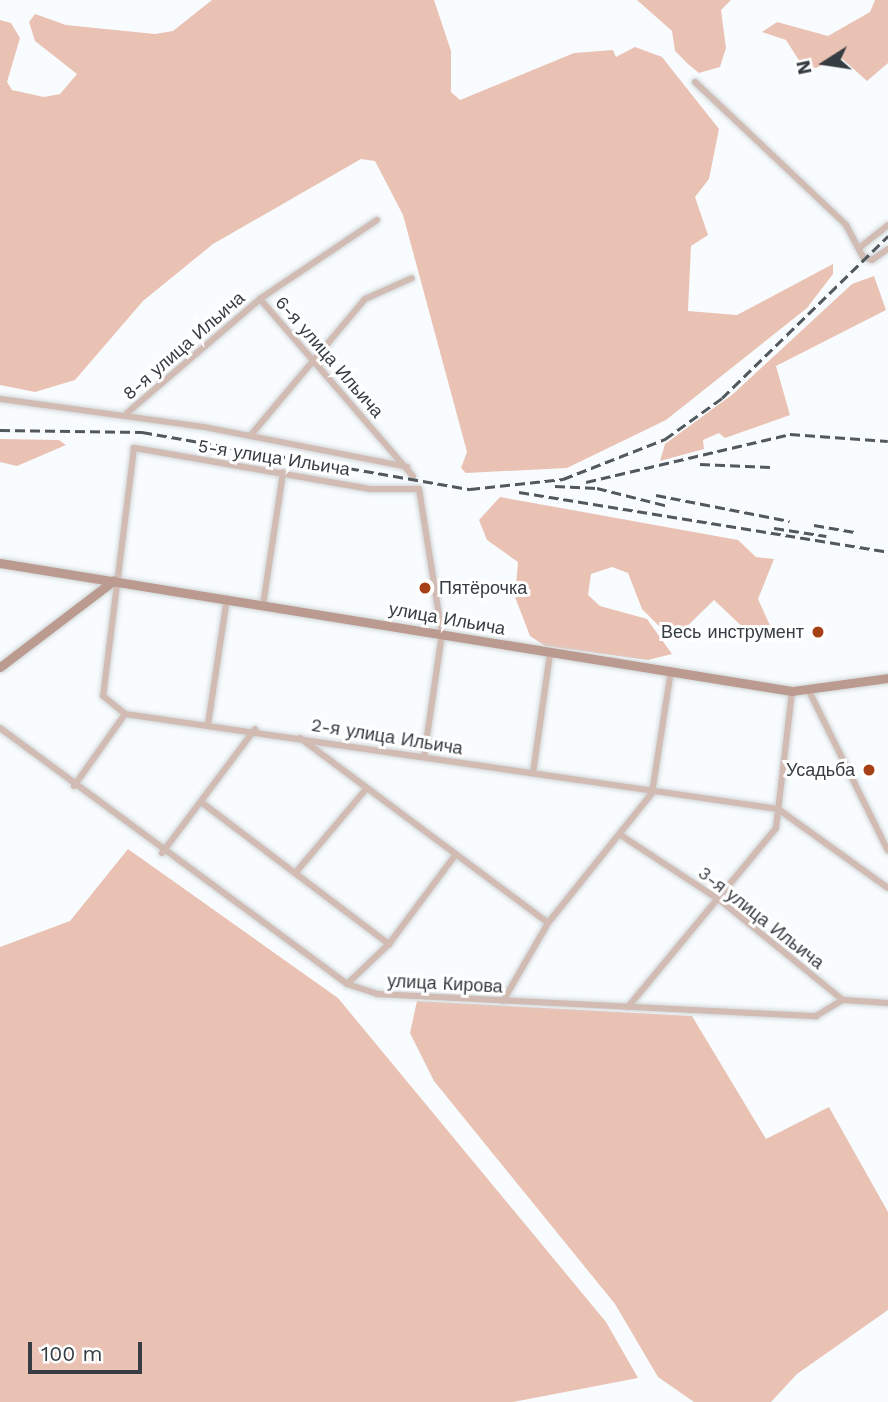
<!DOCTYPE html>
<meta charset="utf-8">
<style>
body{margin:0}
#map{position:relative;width:888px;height:1402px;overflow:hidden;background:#f8fcfe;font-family:"Work Sans",sans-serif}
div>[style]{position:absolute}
.green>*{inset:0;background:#eac2b4}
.roads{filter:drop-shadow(0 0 2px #d1d6d8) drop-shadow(0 0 2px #d1d6d8)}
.street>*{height:6px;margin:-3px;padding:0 3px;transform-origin:3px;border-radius:3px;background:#d1bbb3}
.secondary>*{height:9px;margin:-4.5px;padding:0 4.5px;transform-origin:4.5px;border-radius:4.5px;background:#bb9b90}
.rail>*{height:2.5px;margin-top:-1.25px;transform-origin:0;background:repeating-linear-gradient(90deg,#52595e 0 10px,transparent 0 15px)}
.dots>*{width:19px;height:19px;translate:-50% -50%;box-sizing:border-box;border:4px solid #fff;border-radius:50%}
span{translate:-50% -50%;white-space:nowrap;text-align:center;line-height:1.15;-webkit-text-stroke:6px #fff;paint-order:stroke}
.street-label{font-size:18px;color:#363d42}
.poi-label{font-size:18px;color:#363d42}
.left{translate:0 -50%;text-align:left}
.right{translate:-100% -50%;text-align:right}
.north{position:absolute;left:790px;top:28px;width:70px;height:70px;-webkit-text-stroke:5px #fff;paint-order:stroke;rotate:258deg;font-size:19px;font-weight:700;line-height:28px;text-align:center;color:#363d42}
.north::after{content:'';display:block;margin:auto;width:24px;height:32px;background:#363d42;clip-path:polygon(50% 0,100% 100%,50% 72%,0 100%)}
.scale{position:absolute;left:28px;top:1342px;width:114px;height:32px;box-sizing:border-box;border:4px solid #363d42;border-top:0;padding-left:9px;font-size:21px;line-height:24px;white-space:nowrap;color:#363d42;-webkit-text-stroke:5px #fff;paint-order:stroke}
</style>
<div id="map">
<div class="green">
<i style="clip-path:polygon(212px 0,434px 0,451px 51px,451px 92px,460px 100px,574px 53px,613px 50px,616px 57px,635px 47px,662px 57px,719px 129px,709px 179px,695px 197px,708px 235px,691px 246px,688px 311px,737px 315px,833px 264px,833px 274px,807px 308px,666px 420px,567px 468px,466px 473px,461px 468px,467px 452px,403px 215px,375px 161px,361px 159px,213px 244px,143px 301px,75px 380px,35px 392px,0 385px,0 20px,11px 23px,20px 38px,7px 82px,12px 90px,44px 97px,60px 94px,77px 74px,35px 41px,29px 22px,35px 14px,66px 25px,155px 34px,173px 31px)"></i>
<i style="clip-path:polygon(637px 0,731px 0,721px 10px,726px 48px,720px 67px,699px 73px,688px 64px,675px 51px,672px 31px)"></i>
<i style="clip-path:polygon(875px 0,888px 0,888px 63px,867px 81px,839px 56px,816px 68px,802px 65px,786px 40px,762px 32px,777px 22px,828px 36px,870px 12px)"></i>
<i style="clip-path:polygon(874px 276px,886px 310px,776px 366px,790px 415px,725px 438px,719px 433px,703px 440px,704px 449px,660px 461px,665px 444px,733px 394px,852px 284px)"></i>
<i style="clip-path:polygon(0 439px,59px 440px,66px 445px,17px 466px,0 462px)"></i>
<i style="clip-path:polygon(500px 497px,738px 540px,756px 557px,774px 559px,758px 599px,772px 630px,749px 633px,714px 600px,673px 640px,642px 609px,628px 573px,612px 567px,591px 574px,588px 595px,600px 606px,647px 619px,672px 654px,648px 660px,545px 646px,530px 636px,515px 597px,518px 562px,487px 540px,479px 520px)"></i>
<i style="clip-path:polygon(128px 849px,338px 998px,606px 1322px,638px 1378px,513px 1402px,0 1402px,0 947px,70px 921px)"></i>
<i style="clip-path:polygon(417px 1001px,692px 1016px,766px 1139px,829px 1107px,888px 1212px,888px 1310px,797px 1374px,771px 1402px,694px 1402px,658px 1377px,615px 1304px,434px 1081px,410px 1033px)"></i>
</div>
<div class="roads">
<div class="street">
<i style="left:695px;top:82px;width:208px;rotate:43.4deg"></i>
<i style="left:846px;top:225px;width:36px;rotate:62deg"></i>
<i style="left:863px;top:257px;width:9px;rotate:18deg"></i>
<i style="left:872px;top:260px;width:19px;rotate:-35deg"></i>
<i style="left:377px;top:220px;width:141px;rotate:146deg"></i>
<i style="left:260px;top:299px;width:234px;rotate:49.2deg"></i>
<i style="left:859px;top:248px;width:37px;rotate:-38deg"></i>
<i style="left:0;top:399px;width:206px;rotate:7.8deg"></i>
<i style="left:204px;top:427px;width:207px;rotate:11.1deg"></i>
<i style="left:127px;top:413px;width:175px;rotate:-40.6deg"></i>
<i style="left:250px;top:436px;width:179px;rotate:-50deg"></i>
<i style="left:365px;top:299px;width:51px;rotate:-24.1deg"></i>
<i style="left:263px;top:605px;width:134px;rotate:-81.4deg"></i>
<i style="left:809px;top:691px;width:178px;rotate:63.7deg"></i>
<i style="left:208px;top:724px;width:127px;rotate:-81.4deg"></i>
<i style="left:0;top:728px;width:431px;rotate:36.4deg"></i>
<i style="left:347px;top:984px;width:32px;rotate:18deg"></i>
<i style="left:377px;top:994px;width:440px;rotate:2.9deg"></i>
<i style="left:816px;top:1016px;width:31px;rotate:-31deg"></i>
<i style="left:300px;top:738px;width:309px;rotate:36.7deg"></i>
<i style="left:424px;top:757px;width:124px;rotate:-81.7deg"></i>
<i style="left:442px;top:634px;width:147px;rotate:-99deg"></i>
<i style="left:419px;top:489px;width:49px;rotate:180deg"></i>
<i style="left:370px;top:489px;width:240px;rotate:-170.1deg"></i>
<i style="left:134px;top:448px;width:250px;rotate:97.1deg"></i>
<i style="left:103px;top:696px;width:28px;rotate:39deg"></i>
<i style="left:125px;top:714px;width:660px;rotate:8.28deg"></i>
<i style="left:778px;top:809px;width:135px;rotate:35.7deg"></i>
<i style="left:533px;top:773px;width:121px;rotate:-81.9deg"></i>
<i style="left:74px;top:786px;width:88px;rotate:-54.7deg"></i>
<i style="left:201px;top:802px;width:236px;rotate:37.1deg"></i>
<i style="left:622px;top:836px;width:118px;rotate:33.3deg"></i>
<i style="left:721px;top:901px;width:157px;rotate:39.1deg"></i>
<i style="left:843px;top:1000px;width:45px;rotate:3.8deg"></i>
<i style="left:162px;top:853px;width:155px;rotate:-53.1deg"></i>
<i style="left:297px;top:871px;width:109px;rotate:-49.9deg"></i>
<i style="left:347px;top:984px;width:58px;rotate:-43.6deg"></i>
<i style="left:389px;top:944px;width:112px;rotate:-53.3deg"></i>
<i style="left:503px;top:1001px;width:90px;rotate:-60deg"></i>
<i style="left:548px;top:923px;width:166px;rotate:-51.3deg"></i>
<i style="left:652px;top:793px;width:124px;rotate:-81.2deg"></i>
<i style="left:628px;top:1007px;width:232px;rotate:-50.4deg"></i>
<i style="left:776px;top:828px;width:138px;rotate:-83.3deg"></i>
</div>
<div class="secondary">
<i style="left:0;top:563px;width:802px;rotate:9.18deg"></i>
<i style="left:792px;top:691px;width:97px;rotate:-7.7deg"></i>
<i style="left:0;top:667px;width:143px;rotate:-37.3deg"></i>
</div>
</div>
<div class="rail">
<i style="left:0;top:430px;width:142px;rotate:0.8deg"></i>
<i style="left:142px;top:432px;width:333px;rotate:9.9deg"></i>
<i style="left:470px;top:489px;width:94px;rotate:-6.1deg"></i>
<i style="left:563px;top:479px;width:110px;rotate:-21.4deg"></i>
<i style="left:665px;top:439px;width:70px;rotate:-35.7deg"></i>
<i style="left:722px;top:398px;width:232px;rotate:-44.3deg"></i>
<i style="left:700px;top:464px;width:70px;rotate:2.5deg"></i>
<i style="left:586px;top:482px;width:210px;rotate:-13.2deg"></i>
<i style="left:790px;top:434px;width:98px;rotate:4.1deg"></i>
<i style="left:555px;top:486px;width:42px;rotate:2.7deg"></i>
<i style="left:597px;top:488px;width:73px;rotate:14.2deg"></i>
<i style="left:519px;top:492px;width:374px;rotate:9.2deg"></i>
<i style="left:656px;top:495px;width:136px;rotate:11deg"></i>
<i style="left:814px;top:525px;width:41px;rotate:9.9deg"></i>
<i style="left:774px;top:528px;width:53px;rotate:8.7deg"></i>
</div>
<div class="dots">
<i style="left:425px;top:588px;background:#a64016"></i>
<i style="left:818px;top:632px;background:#a64016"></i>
<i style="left:869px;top:770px;background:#a64016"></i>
</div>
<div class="street-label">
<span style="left:184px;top:346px;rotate:-41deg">8-я улица Ильича</span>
<span style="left:329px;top:357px;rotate:49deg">6-я улица Ильича</span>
<span style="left:274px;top:458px;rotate:9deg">5-я улица Ильича</span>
<span style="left:447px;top:619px;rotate:10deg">улица Ильича</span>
<span style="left:387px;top:737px;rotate:9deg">2-я улица Ильича</span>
<span style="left:761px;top:918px;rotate:38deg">3-я улица Ильича</span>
<span style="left:445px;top:984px;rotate:3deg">улица Кирова</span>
</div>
<div class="poi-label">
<span class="left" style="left:439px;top:588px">Пятёрочка</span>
<span class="right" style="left:804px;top:632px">Весь инструмент</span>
<span class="right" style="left:855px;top:770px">Усадьба</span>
</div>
<div class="north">N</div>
<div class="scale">100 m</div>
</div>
